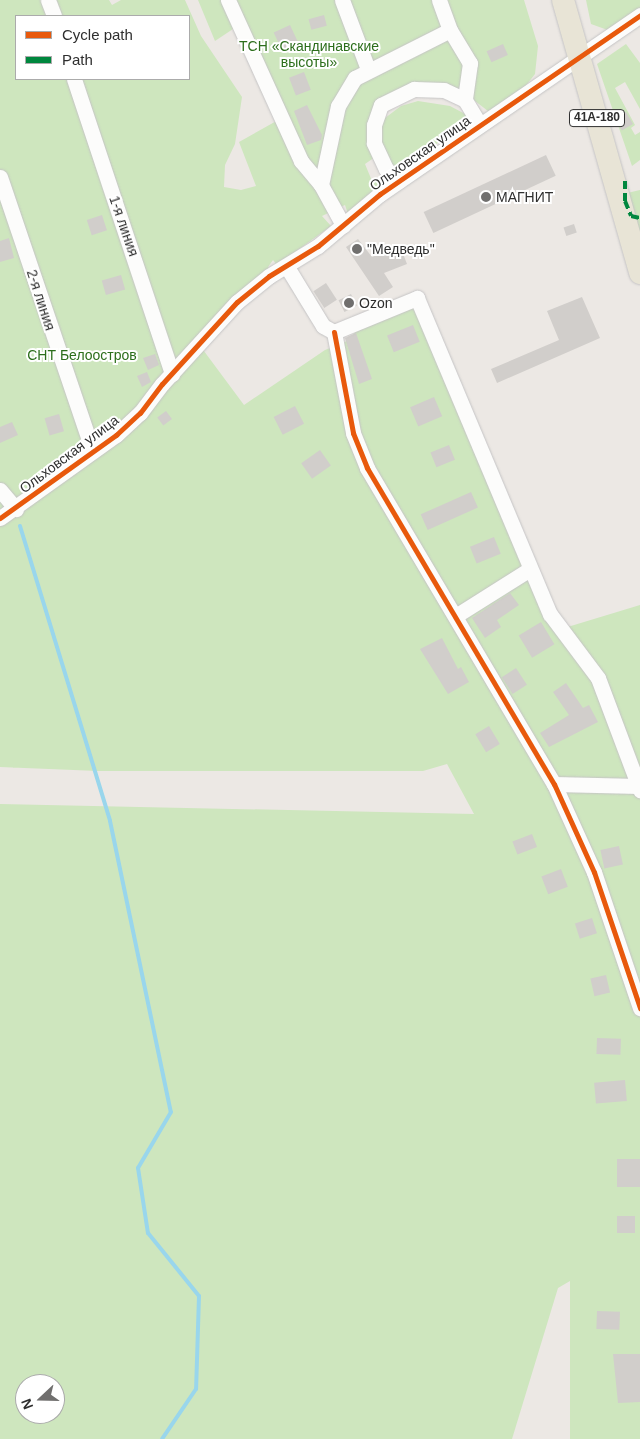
<!DOCTYPE html>
<meta charset="utf-8">
<style>
body{margin:0}
#map{position:relative;width:640px;height:1439px;overflow:hidden;background:#ece8e4;font-family:Helvetica,sans-serif}
div>[style]{position:absolute}
.green>*{inset:0;background:#cee6be}
.stream>*{height:4px;margin:-2px;padding:0 2px;transform-origin:2px;border-radius:2px;background:#99d6ec}
.building>*{inset:0;background:#d1cecb;transform-origin:0 0}
.roads{filter:drop-shadow(0 0 1px #c5c4c5) drop-shadow(0 0 1px #c5c4c5)}
.minor>*{height:15px;margin:-7.5px;padding:0 7.5px;transform-origin:7.5px;border-radius:7.5px;background:#fcfcfb}
.primary>*{height:22px;margin:-11px;padding:0 11px;transform-origin:11px;border-radius:11px;background:#e8e4d6}
.quiet>*{height:4px;margin-top:-2px;transform-origin:0;background:repeating-linear-gradient(90deg,#00873e 0 8px,transparent 0 12px)}
.cycleway>*{height:5px;margin:-2.5px;padding:0 2.5px;transform-origin:2.5px;border-radius:2.5px;background:#e8590c}
.dots>*{width:14px;height:14px;translate:-50% -50%;box-sizing:border-box;border:2px solid #fff;border-radius:50%}
span{translate:-50% -50%;white-space:nowrap;text-align:center;line-height:1.15;-webkit-text-stroke:4px #fff;paint-order:stroke}
.shield-label span{padding:1px 4px;background:#fff;border:1px solid;border-radius:4px;-webkit-text-stroke-width:0}
.shield-label{font-size:12px;color:#2e2e2e;font-weight:700}
.park-label{font-size:14px;color:#2c6e1b}
.street-label{font-size:14px;color:#2e2e2e}
.poi-label{font-size:14px;color:#2e2e2e}
.left{translate:0 -50%;text-align:left}
.legend{position:absolute;left:15px;top:15px;width:175px;height:65px;box-sizing:border-box;background:#fff;border:1px solid #ababab;margin:0;padding:6px 9px;list-style:none;font-size:15px;color:#2e2e2e}
.legend li{display:flex;align-items:center;gap:10px;height:25px}
.legend b{width:25px;border:1px solid #ababab}
.north{position:absolute;left:15px;top:1374px;width:50px;height:50px;box-sizing:border-box;background:#fff;border:1px solid #ababab;border-radius:50%;rotate:249deg;font-size:14px;font-weight:700;line-height:20px;text-align:center;color:#2e2e2e}
.north::after{content:'';display:block;margin:auto;width:18px;height:22px;background:#706f6e;clip-path:polygon(50% 0,100% 100%,50% 72%,0 100%)}
</style>
<div id="map">
<div class="green">
<i style="clip-path:polygon(evenodd,0 0,109px 0,112px 5px,121px 0,185px 0,201px 36px,242px 97px,235px 144px,225px 165px,224px 187px,241px 190px,256px 186px,239px 142px,280px 119px,239px 25px,215px 41px,198px 0,524px 0,538px 46px,535px 74px,520px 93px,496px 109px,488px 111px,462px 91px,445px 85px,379px 103px,378px 155px,365px 164px,372px 181px,388px 173px,390px 179px,348px 214px,345px 205px,322px 216px,331px 226px,277px 265px,273px 260px,268px 267px,271px 272px,198px 343px,244px 405px,325px 350px,345px 342px,373px 316px,417px 298px,561px 629px,640px 605px,640px 1439px,570px 1439px,570px 1281px,558px 1288px,512px 1439px,0 1439px,0 804px,474px 814px,447px 764px,423px 771px,98px 771px,0 767px,0 0,16px 16px,189px 16px,189px 79px,16px 79px,16px 16px,0 0,25px 1384px,55px 1384px,55px 1414px,25px 1414px,25px 1384px)"></i>
<i style="clip-path:polygon(586px 0,640px 0,640px 22px,616px 33px,591px 24px)"></i>
<i style="clip-path:polygon(626px 44px,640px 63px,640px 109px,625px 82px,615px 88px,635px 125px,631px 128px,635px 135px,640px 132px,640px 160px,632px 166px,597px 64px)"></i>
<i style="clip-path:polygon(418px 101px,450px 106px,467px 115px,466px 121px,400px 172px,390px 169px,377px 144px,381px 121px,401px 106px)"></i>
<i style="clip-path:polygon(640px 190px,640px 237px,627px 193px)"></i>
</div>
<div class="stream">
<i style="left:20px;top:526px;width:308px;rotate:73deg"></i>
<i style="left:110px;top:821px;width:297px;rotate:78.2deg"></i>
<i style="left:171px;top:1112px;width:65px;rotate:120.5deg"></i>
<i style="left:138px;top:1168px;width:66px;rotate:81.3deg"></i>
<i style="left:148px;top:1233px;width:81px;rotate:51deg"></i>
<i style="left:199px;top:1296px;width:93px;rotate:91.8deg"></i>
<i style="left:196px;top:1389px;width:60px;rotate:124.2deg"></i>
</div>
<div class="building">
<i style="left:324px;top:15px;width:11px;height:16px;rotate:75deg"></i>
<i style="left:290px;top:25px;width:23px;height:18px;rotate:65deg"></i>
<i style="left:503px;top:44px;width:12px;height:18px;rotate:66deg"></i>
<i style="left:304px;top:72px;width:19px;height:16px;rotate:69deg"></i>
<i style="clip-path:polygon(307px 105px,322px 135px,321px 140px,307px 145px,294px 111px)"></i>
<i style="left:626px;top:112px;width:14px;height:13px;rotate:60deg"></i>
<i style="left:546px;top:155px;width:23px;height:135px;rotate:65deg"></i>
<i style="left:102px;top:215px;width:16px;height:16px;rotate:72deg"></i>
<i style="left:574px;top:224px;width:9px;height:11px;rotate:72deg"></i>
<i style="clip-path:polygon(9px 238px,14px 258px,0 262px,0 241px)"></i>
<i style="clip-path:polygon(358px 239px,372px 257px,400px 246px,407px 264px,384px 273px,393px 287px,379px 296px,346px 247px)"></i>
<i style="left:121px;top:275px;width:15px;height:20px;rotate:74deg"></i>
<i style="left:326px;top:283px;width:20px;height:15px;rotate:57deg"></i>
<i style="left:351px;top:294px;width:13px;height:14px;rotate:63deg"></i>
<i style="clip-path:polygon(582px 297px,600px 338px,497px 383px,491px 369px,559px 340px,547px 311px)"></i>
<i style="left:413px;top:325px;width:18px;height:28px;rotate:68deg"></i>
<i style="clip-path:polygon(356px 333px,372px 379px,359px 384px,345px 338px)"></i>
<i style="clip-path:polygon(155px 354px,159px 365px,148px 370px,143px 358px)"></i>
<i style="clip-path:polygon(147px 372px,151px 382px,142px 387px,137px 376px)"></i>
<i style="left:434px;top:397px;width:21px;height:26px;rotate:67deg"></i>
<i style="left:295px;top:406px;width:20px;height:24px;rotate:63deg"></i>
<i style="left:166px;top:411px;width:10px;height:11px;rotate:53deg"></i>
<i style="left:59px;top:414px;width:18px;height:15px;rotate:74deg"></i>
<i style="clip-path:polygon(12px 422px,18px 435px,0 443px,0 427px)"></i>
<i style="left:449px;top:445px;width:16px;height:20px;rotate:68deg"></i>
<i style="left:320px;top:450px;width:19px;height:23px;rotate:55deg"></i>
<i style="left:471px;top:492px;width:17px;height:55px;rotate:66deg"></i>
<i style="left:494px;top:537px;width:18px;height:26px;rotate:68deg"></i>
<i style="clip-path:polygon(510px 593px,519px 605px,497px 620px,501px 627px,485px 638px,472px 618px)"></i>
<i style="left:541px;top:622px;width:26px;height:26px;rotate:59deg"></i>
<i style="clip-path:polygon(442px 638px,458px 669px,461px 667px,469px 682px,448px 694px,420px 649px)"></i>
<i style="left:516px;top:668px;width:20px;height:17px;rotate:57deg"></i>
<i style="clip-path:polygon(566px 683px,583px 708px,589px 705px,598px 722px,549px 747px,540px 733px,569px 715px,553px 692px)"></i>
<i style="left:489px;top:726px;width:21px;height:16px;rotate:59deg"></i>
<i style="left:532px;top:834px;width:14px;height:21px;rotate:69deg"></i>
<i style="left:619px;top:846px;width:19px;height:19px;rotate:78deg"></i>
<i style="left:561px;top:869px;width:19px;height:21px;rotate:69deg"></i>
<i style="left:592px;top:918px;width:16px;height:18px;rotate:72deg"></i>
<i style="left:606px;top:975px;width:18px;height:16px;rotate:77deg"></i>
<i style="left:597px;top:1038px;width:24px;height:16px;rotate:2deg"></i>
<i style="left:625px;top:1080px;width:21px;height:31px;rotate:85deg"></i>
<i style="left:640px;top:1159px;width:28px;height:23px;rotate:90deg"></i>
<i style="left:617px;top:1216px;width:18px;height:17px"></i>
<i style="left:597px;top:1311px;width:23px;height:18px;rotate:2deg"></i>
<i style="clip-path:polygon(613px 1354px,640px 1354px,640px 1402px,618px 1403px)"></i>
</div>
<div class="roads">
<div class="minor">
<i style="left:48px;top:0;width:17px;rotate:69deg"></i>
<i style="left:228px;top:0;width:177px;rotate:65.6deg"></i>
<i style="left:301px;top:161px;width:31px;rotate:50deg"></i>
<i style="left:321px;top:185px;width:46px;rotate:61.2deg"></i>
<i style="left:342px;top:0;width:74px;rotate:69.4deg"></i>
<i style="left:439px;top:0;width:32px;rotate:70deg"></i>
<i style="left:450px;top:30px;width:39px;rotate:59deg"></i>
<i style="left:470px;top:63px;width:37px;rotate:98deg"></i>
<i style="left:74px;top:79px;width:311px;rotate:71.6deg"></i>
<i style="left:0;top:177px;width:289px;rotate:71.3deg"></i>
<i style="left:399px;top:181px;width:18px;rotate:-137deg"></i>
<i style="left:386px;top:169px;width:29px;rotate:-115deg"></i>
<i style="left:374px;top:143px;width:18px;rotate:-90deg"></i>
<i style="left:374px;top:125px;width:21px;rotate:-71deg"></i>
<i style="left:381px;top:105px;width:37px;rotate:-26deg"></i>
<i style="left:414px;top:89px;width:30px;rotate:2deg"></i>
<i style="left:444px;top:90px;width:23px;rotate:25deg"></i>
<i style="left:465px;top:100px;width:29px;rotate:59deg"></i>
<i style="left:321px;top:185px;width:81px;rotate:-77.9deg"></i>
<i style="left:338px;top:106px;width:33px;rotate:-59deg"></i>
<i style="left:355px;top:78px;width:106px;rotate:-26.8deg"></i>
<i style="left:287px;top:267px;width:69px;rotate:58.6deg"></i>
<i style="left:323px;top:326px;width:13px;rotate:29deg"></i>
<i style="left:334px;top:332px;width:90px;rotate:-22.3deg"></i>
<i style="left:417px;top:298px;width:343px;rotate:67.2deg"></i>
<i style="left:550px;top:614px;width:80px;rotate:53.1deg"></i>
<i style="left:598px;top:678px;width:120px;rotate:69.4deg"></i>
<i style="left:334px;top:332px;width:103px;rotate:79.3deg"></i>
<i style="left:353px;top:433px;width:38px;rotate:68deg"></i>
<i style="left:367px;top:468px;width:367px;rotate:59.4deg"></i>
<i style="left:554px;top:784px;width:97px;rotate:65.6deg"></i>
<i style="left:594px;top:872px;width:144px;rotate:71.3deg"></i>
<i style="left:0;top:490px;width:25px;rotate:50deg"></i>
<i style="left:0;top:518px;width:143px;rotate:-35.6deg"></i>
<i style="left:116px;top:435px;width:33px;rotate:-43deg"></i>
<i style="left:140px;top:413px;width:36px;rotate:-53deg"></i>
<i style="left:162px;top:384px;width:111px;rotate:-47.6deg"></i>
<i style="left:237px;top:302px;width:41px;rotate:-39.1deg"></i>
<i style="left:269px;top:276px;width:57px;rotate:-31.5deg"></i>
<i style="left:318px;top:246px;width:81px;rotate:-40deg"></i>
<i style="left:380px;top:194px;width:316px;rotate:-34.5deg"></i>
<i style="left:457px;top:615px;width:86px;rotate:-32.2deg"></i>
<i style="left:554px;top:784px;width:85px;rotate:1.3deg"></i>
</div>
<div class="primary">
<i style="left:563px;top:0;width:284px;rotate:74.2deg"></i>
</div>
</div>
<div class="quiet">
<i style="left:625px;top:181px;width:20px;rotate:90deg"></i>
<i style="left:625px;top:201px;width:16px;rotate:68deg"></i>
<i style="left:631px;top:216px;width:9px;rotate:13deg"></i>
</div>
<div class="cycleway">
<i style="left:334px;top:332px;width:103px;rotate:79.3deg"></i>
<i style="left:353px;top:433px;width:38px;rotate:68deg"></i>
<i style="left:367px;top:468px;width:367px;rotate:59.4deg"></i>
<i style="left:554px;top:784px;width:97px;rotate:65.6deg"></i>
<i style="left:594px;top:872px;width:144px;rotate:71.3deg"></i>
<i style="left:0;top:518px;width:143px;rotate:-35.6deg"></i>
<i style="left:116px;top:435px;width:33px;rotate:-43deg"></i>
<i style="left:140px;top:413px;width:36px;rotate:-53deg"></i>
<i style="left:162px;top:384px;width:111px;rotate:-47.6deg"></i>
<i style="left:237px;top:302px;width:41px;rotate:-39.1deg"></i>
<i style="left:269px;top:276px;width:57px;rotate:-31.5deg"></i>
<i style="left:318px;top:246px;width:81px;rotate:-40deg"></i>
<i style="left:380px;top:194px;width:316px;rotate:-34.5deg"></i>
</div>
<div class="dots">
<i style="left:486px;top:197px;background:#706f6e"></i>
<i style="left:357px;top:249px;background:#706f6e"></i>
<i style="left:349px;top:303px;background:#706f6e"></i>
</div>
<div class="shield-label">
<span style="left:597px;top:118px">41А-180</span>
</div>
<div class="park-label">
<span style="left:309px;top:54px">ТСН «Скандинавские<br>высоты»</span>
<span style="left:82px;top:355px">СНТ Белоостров</span>
</div>
<div class="street-label">
<span style="left:420px;top:153px;rotate:-35deg">Ольховская улица</span>
<span style="left:124px;top:226px;rotate:71deg">1-я линия</span>
<span style="left:41px;top:300px;rotate:72deg">2-я линия</span>
<span style="left:69px;top:454px;rotate:-37deg">Ольховская улица</span>
</div>
<div class="poi-label">
<span class="left" style="left:496px;top:197px">МАГНИТ</span>
<span class="left" style="left:367px;top:249px">"Медведь"</span>
<span class="left" style="left:359px;top:303px">Ozon</span>
</div>
<ul class="legend">
<li><b style="height:6px;background:#e8590c"></b>Cycle path</li>
<li><b style="height:6px;background:#00873e"></b>Path</li>
</ul>
<div class="north">N</div>
</div>
